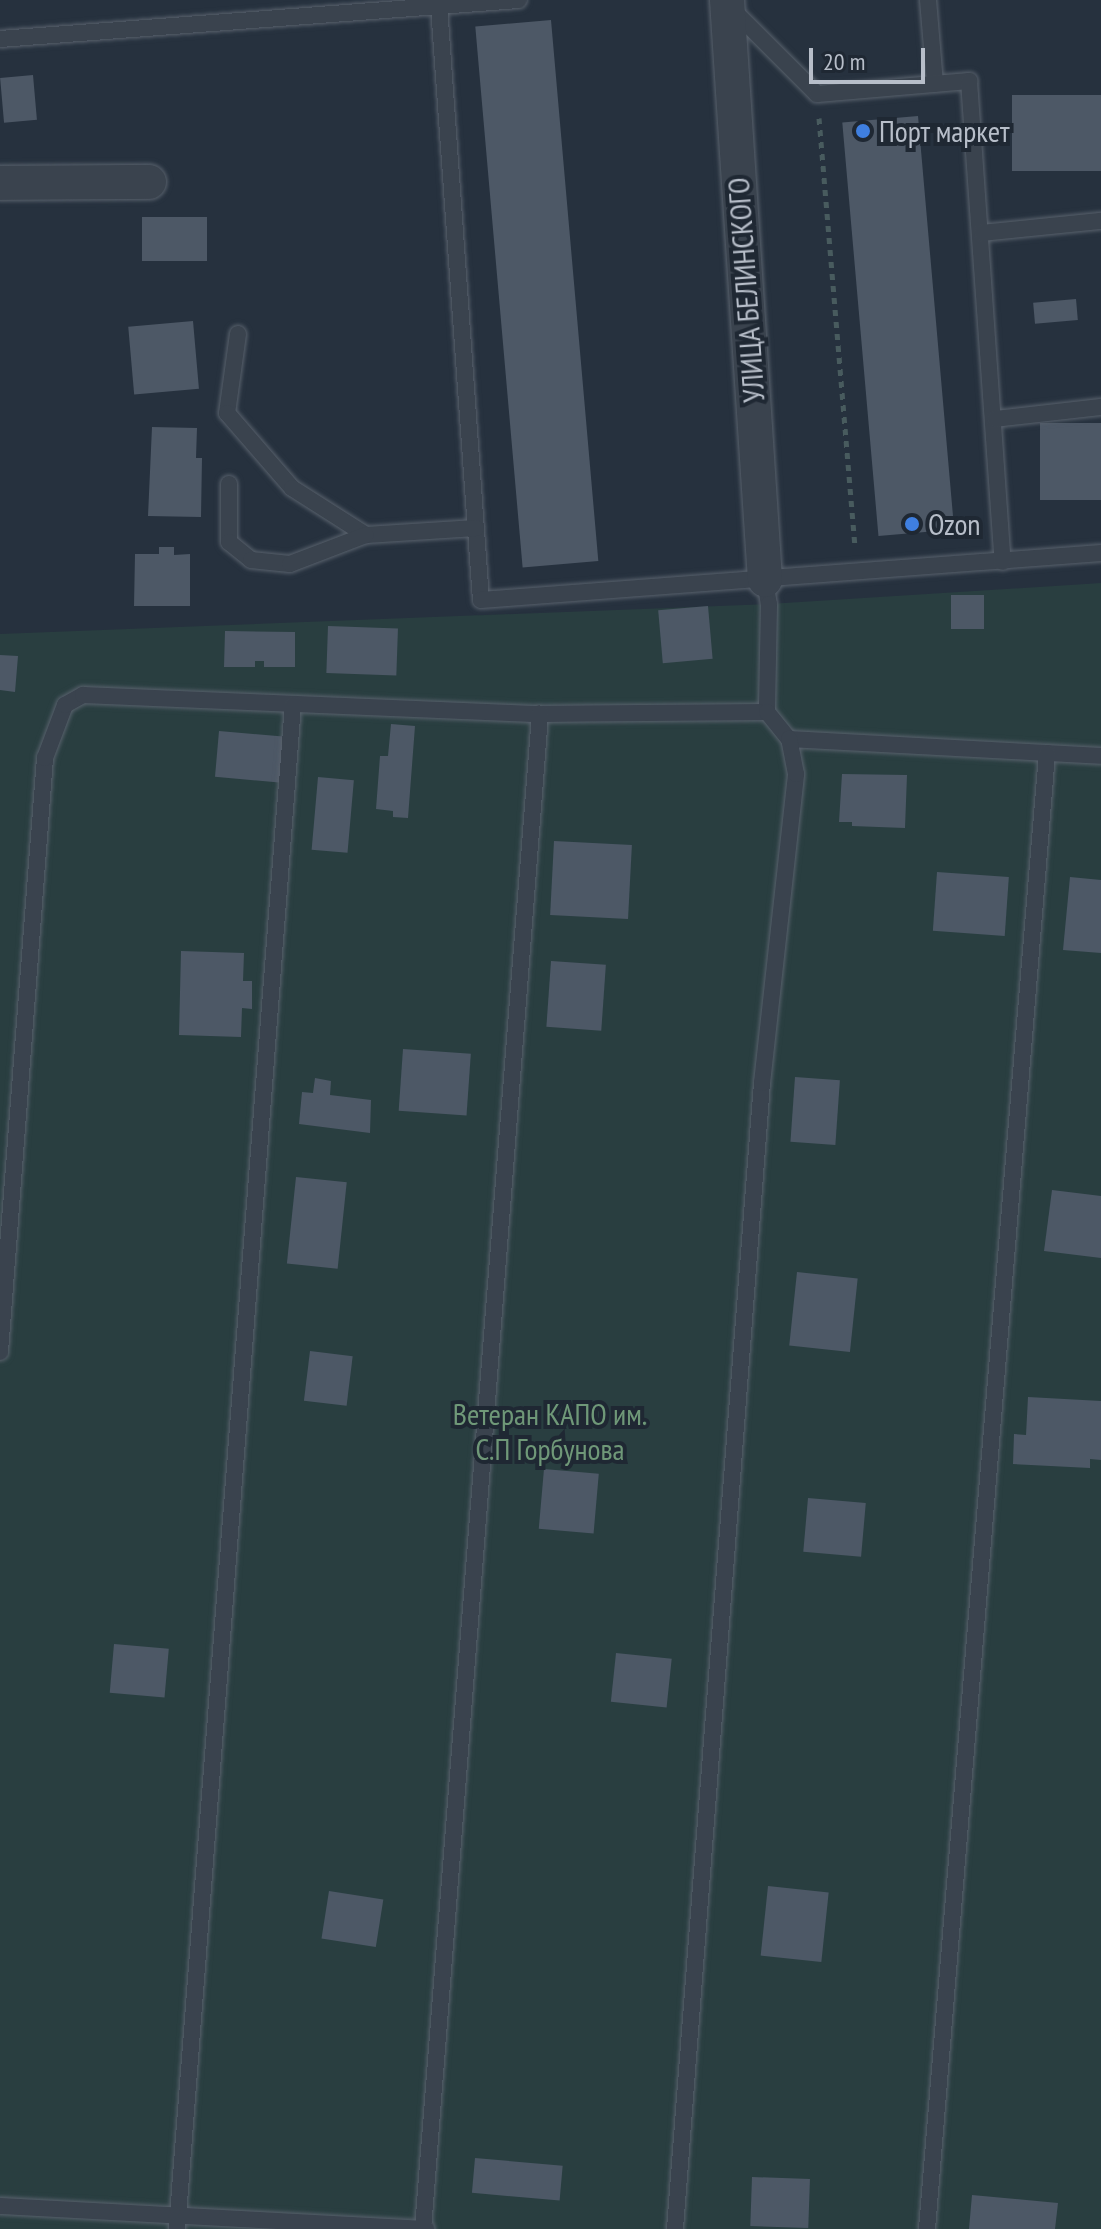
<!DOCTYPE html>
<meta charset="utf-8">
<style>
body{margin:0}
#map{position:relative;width:1101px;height:2229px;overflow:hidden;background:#26313e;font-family:"PT Sans Narrow",sans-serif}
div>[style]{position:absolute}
.green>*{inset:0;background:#293e40}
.building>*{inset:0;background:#4d5866;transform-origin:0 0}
.path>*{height:5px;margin-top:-2.5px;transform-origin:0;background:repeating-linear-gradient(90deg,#485b5e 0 6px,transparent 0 12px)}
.roads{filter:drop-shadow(0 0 2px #58616c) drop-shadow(0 0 2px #58616c)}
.lane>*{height:16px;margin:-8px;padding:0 8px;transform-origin:8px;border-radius:8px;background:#3a434e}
.street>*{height:34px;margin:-17px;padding:0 17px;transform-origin:17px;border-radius:17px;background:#3a434e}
.dots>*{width:22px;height:22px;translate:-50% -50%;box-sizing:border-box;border:4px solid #1f2833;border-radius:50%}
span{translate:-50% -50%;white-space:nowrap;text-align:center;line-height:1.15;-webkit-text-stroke:8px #1f2833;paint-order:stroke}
.poi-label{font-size:30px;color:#b7bec9}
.left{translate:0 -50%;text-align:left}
.street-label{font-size:30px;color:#b7bec9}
.park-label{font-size:30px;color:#6f9878}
.scale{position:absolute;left:809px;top:48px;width:116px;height:36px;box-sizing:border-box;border:4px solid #b7bec9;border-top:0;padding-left:10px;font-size:24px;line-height:28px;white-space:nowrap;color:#b7bec9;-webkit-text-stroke:6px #1f2833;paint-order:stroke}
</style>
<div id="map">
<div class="green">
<i style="clip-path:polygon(1101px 583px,1101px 2229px,0 2229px,0 634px,769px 604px)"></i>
</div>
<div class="building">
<i style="left:551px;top:20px;width:543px;height:76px;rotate:85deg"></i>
<i style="left:33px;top:75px;width:45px;height:33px;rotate:85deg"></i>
<i style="left:1101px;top:95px;width:76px;height:89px;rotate:90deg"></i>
<i style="left:918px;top:116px;width:415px;height:76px;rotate:85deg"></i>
<i style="left:142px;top:217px;width:65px;height:44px"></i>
<i style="left:1076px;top:299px;width:21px;height:43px;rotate:85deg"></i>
<i style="left:193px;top:321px;width:68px;height:65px;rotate:85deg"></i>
<i style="left:1101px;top:423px;width:77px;height:61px;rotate:90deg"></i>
<i style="clip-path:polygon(152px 427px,197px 428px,196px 458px,202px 458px,201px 517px,148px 516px)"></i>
<i style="clip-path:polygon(159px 547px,174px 547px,174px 555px,190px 554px,190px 606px,134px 606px,135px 554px,159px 554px)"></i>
<i style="left:951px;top:595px;width:33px;height:34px"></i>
<i style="left:708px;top:606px;width:53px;height:50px;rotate:85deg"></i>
<i style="left:328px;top:626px;width:70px;height:47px;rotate:2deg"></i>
<i style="clip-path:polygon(225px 631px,295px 632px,295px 667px,264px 667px,264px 661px,255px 661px,255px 667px,224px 667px)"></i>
<i style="clip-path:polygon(0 655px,18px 656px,15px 692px,0 690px)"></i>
<i style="clip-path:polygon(391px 724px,415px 726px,408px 818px,393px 817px,393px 811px,376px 809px,380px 756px,388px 756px)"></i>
<i style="left:219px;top:731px;width:70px;height:46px;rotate:5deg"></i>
<i style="clip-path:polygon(842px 774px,907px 775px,905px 828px,852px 826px,852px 822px,839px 822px)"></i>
<i style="left:318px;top:777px;width:36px;height:73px;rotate:5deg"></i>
<i style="left:554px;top:841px;width:78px;height:74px;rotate:3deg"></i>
<i style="left:937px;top:872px;width:72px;height:59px;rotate:4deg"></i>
<i style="clip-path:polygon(1070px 877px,1101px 880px,1101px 953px,1063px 950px)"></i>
<i style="clip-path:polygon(181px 951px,244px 953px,243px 981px,252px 981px,252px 1009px,242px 1008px,241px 1037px,179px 1035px)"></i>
<i style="left:551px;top:961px;width:55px;height:66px;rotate:4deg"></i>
<i style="left:403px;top:1049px;width:68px;height:62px;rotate:4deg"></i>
<i style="left:795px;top:1077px;width:45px;height:65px;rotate:4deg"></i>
<i style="clip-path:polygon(315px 1078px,331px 1081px,330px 1095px,371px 1100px,370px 1133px,299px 1124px,302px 1092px,313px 1093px)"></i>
<i style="left:296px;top:1177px;width:51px;height:87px;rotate:6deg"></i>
<i style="clip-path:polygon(1052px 1190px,1101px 1196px,1101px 1258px,1044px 1251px)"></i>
<i style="left:797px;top:1272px;width:61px;height:74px;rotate:6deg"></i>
<i style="left:310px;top:1351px;width:43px;height:50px;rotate:7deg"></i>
<i style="clip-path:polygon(1028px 1397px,1101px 1401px,1101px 1460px,1090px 1459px,1090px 1468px,1013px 1464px,1014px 1434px,1026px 1435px)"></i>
<i style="left:544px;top:1469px;width:55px;height:60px;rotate:5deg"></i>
<i style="left:808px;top:1498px;width:58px;height:54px;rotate:5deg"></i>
<i style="left:114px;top:1644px;width:55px;height:49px;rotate:5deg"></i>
<i style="left:616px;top:1653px;width:56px;height:49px;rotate:6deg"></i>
<i style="left:768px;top:1886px;width:61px;height:70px;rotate:6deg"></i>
<i style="left:329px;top:1891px;width:55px;height:48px;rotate:9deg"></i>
<i style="left:475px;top:2158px;width:88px;height:35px;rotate:5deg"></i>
<i style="left:752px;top:2177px;width:58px;height:49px;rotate:2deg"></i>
<i style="clip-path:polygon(972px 2195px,1058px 2203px,1055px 2229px,969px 2229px)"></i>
</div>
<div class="path">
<i style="left:819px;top:118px;width:431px;rotate:85.2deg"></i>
</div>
<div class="roads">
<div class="lane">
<i style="left:928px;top:0;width:84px;rotate:85.2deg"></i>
<i style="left:439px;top:6px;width:595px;rotate:85.96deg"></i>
<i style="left:481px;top:600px;width:622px;rotate:-4.34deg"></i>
<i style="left:732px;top:9px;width:120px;rotate:45deg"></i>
<i style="left:817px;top:94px;width:153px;rotate:-4.9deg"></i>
<i style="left:969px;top:81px;width:482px;rotate:86deg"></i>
<i style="left:0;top:39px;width:520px;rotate:-4.3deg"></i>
<i style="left:982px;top:233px;width:120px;rotate:-5.8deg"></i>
<i style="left:238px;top:334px;width:80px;rotate:97.9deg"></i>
<i style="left:227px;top:413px;width:99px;rotate:49.1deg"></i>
<i style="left:292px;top:488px;width:88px;rotate:32.4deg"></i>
<i style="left:366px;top:535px;width:110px;rotate:-3.6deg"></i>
<i style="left:995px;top:419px;width:107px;rotate:-6.5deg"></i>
<i style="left:229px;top:484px;width:58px;rotate:90deg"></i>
<i style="left:229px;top:542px;width:28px;rotate:39deg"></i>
<i style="left:251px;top:560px;width:39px;rotate:6deg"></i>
<i style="left:290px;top:564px;width:81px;rotate:-20.9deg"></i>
<i style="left:765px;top:580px;width:24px;rotate:81deg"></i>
<i style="left:769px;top:604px;width:108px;rotate:91.1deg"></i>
<i style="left:0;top:1352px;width:596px;rotate:-85.67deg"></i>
<i style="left:45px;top:758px;width:57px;rotate:-69.3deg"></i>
<i style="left:65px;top:705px;width:21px;rotate:-29deg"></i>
<i style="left:83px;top:695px;width:457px;rotate:2.4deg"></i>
<i style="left:540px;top:714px;width:227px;rotate:-0.5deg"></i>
<i style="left:767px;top:712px;width:35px;rotate:51deg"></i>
<i style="left:789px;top:739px;width:312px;rotate:3.1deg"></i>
<i style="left:0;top:2206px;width:427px;rotate:3.1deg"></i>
<i style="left:177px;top:2229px;width:1529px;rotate:-85.65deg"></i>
<i style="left:423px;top:2229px;width:1520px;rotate:-85.58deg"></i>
<i style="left:675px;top:2229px;width:1149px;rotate:-85.66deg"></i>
<i style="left:762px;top:1083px;width:311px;rotate:-83.7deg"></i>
<i style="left:796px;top:774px;width:36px;rotate:-101deg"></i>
<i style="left:927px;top:2229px;width:1481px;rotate:-85.35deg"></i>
</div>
<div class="street">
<i style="left:727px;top:0;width:581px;rotate:86.25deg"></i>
<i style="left:0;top:183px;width:149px;rotate:-0.4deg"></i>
</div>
</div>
<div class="dots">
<i style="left:863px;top:131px;background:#3f7fe0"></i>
<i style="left:912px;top:524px;background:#3f7fe0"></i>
</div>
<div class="poi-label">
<span class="left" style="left:879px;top:131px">Порт маркет</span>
<span class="left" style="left:928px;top:524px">Ozon</span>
</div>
<div class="street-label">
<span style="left:746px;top:290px;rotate:-94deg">УЛИЦА БЕЛИНСКОГО</span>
</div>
<div class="park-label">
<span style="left:550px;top:1431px">Ветеран КАПО им.<br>С.П Горбунова</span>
</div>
<div class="scale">20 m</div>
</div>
